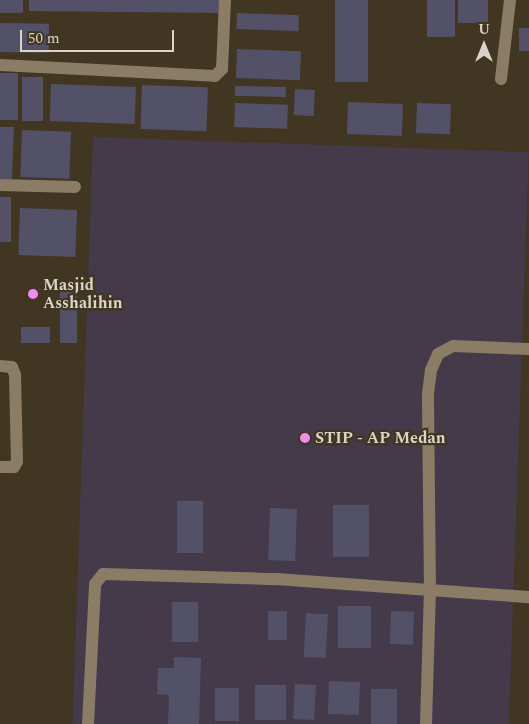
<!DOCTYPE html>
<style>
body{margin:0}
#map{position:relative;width:529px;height:724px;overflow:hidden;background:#413621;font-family:Spectral,serif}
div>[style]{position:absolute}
.education>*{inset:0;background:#453a4a;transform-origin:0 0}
.building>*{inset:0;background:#535168;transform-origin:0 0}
.minor>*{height:12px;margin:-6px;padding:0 6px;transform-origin:6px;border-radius:6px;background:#8b7c65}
.dots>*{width:14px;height:14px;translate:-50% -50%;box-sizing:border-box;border:2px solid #413621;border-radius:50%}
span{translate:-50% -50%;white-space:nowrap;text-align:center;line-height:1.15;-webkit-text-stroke:4.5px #413621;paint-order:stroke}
.poi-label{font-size:16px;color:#dbd4c8;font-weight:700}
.left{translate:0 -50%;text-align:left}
.north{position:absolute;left:459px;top:20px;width:50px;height:50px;-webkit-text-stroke:4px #413621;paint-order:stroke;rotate:0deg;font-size:14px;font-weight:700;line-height:20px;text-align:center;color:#dbd4c8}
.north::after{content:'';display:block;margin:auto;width:18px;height:22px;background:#dbd4c8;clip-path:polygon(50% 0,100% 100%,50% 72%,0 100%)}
.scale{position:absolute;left:20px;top:30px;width:154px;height:22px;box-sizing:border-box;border:2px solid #dbd4c8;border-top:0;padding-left:6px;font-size:15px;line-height:18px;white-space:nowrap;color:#dbd4c8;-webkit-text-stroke:4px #413621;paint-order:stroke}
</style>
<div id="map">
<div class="education">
<i style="left:93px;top:137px;width:436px;height:587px;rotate:2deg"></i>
</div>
<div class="building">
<i style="left:0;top:0;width:23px;height:13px"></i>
<i style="clip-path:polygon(29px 0,223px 0,223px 13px,29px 11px)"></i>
<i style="left:335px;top:0;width:33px;height:82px"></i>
<i style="left:427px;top:0;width:28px;height:37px"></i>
<i style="left:458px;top:0;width:30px;height:23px"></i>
<i style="left:237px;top:13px;width:62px;height:16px;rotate:2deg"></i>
<i style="left:0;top:23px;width:49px;height:29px;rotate:1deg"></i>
<i style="left:519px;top:28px;width:10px;height:23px"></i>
<i style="left:237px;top:49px;width:64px;height:29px;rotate:2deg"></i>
<i style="left:0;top:73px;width:18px;height:47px"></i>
<i style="left:22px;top:77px;width:21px;height:44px"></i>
<i style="left:51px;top:84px;width:85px;height:37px;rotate:2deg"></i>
<i style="left:142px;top:85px;width:66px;height:44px;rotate:2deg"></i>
<i style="left:235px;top:86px;width:51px;height:10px;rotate:1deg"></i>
<i style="left:295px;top:89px;width:20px;height:26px;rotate:3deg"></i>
<i style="left:348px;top:102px;width:55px;height:32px;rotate:2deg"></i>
<i style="left:235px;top:103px;width:53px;height:24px;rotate:2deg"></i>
<i style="left:417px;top:103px;width:34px;height:30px;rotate:2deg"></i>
<i style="clip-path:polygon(0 127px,14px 127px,12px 179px,0 179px)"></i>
<i style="left:22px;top:130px;width:49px;height:47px;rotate:2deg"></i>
<i style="left:0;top:197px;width:11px;height:45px"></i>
<i style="left:20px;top:208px;width:57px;height:47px;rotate:2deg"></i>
<i style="left:60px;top:281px;width:17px;height:62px"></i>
<i style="left:21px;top:327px;width:29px;height:16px"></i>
<i style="left:177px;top:501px;width:26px;height:52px"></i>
<i style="left:333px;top:505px;width:36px;height:52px"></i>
<i style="left:270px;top:508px;width:27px;height:52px;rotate:2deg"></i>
<i style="left:172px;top:602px;width:26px;height:40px"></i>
<i style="left:338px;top:606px;width:33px;height:42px"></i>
<i style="left:268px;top:611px;width:19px;height:29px"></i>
<i style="left:391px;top:611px;width:23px;height:33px;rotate:2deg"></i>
<i style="left:306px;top:613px;width:22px;height:44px;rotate:3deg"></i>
<i style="clip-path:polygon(174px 657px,201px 658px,199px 724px,168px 724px,169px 695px,157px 694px,158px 668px,174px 668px)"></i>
<i style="left:329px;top:681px;width:31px;height:33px;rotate:2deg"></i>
<i style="left:295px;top:684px;width:21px;height:35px;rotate:3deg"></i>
<i style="left:255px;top:685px;width:31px;height:35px"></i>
<i style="left:215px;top:688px;width:24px;height:33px"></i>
<i style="left:371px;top:689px;width:26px;height:35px"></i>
</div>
<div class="minor">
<i style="left:0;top:65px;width:215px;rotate:2.9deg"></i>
<i style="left:215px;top:76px;width:10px;rotate:-45deg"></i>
<i style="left:222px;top:69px;width:69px;rotate:-87.5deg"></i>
<i style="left:501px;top:79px;width:80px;rotate:-83.5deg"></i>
<i style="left:0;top:185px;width:75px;rotate:1.5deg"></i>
<i style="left:0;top:366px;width:12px;rotate:5deg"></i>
<i style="left:12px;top:367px;width:9px;rotate:69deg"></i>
<i style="left:15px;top:375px;width:87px;rotate:88.7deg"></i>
<i style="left:17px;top:462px;width:6px;rotate:121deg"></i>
<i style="left:14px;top:467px;width:14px;rotate:180deg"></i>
<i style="left:88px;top:724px;width:140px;rotate:-87.1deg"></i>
<i style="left:95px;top:584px;width:13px;rotate:-51deg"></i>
<i style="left:103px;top:574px;width:173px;rotate:1.7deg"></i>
<i style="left:276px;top:579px;width:254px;rotate:4.1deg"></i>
<i style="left:426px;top:724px;width:133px;rotate:-88.3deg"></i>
<i style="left:430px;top:591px;width:197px;rotate:-90.6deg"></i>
<i style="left:428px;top:394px;width:24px;rotate:-83deg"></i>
<i style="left:431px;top:370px;width:17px;rotate:-66deg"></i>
<i style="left:438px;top:354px;width:17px;rotate:-28deg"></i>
<i style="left:453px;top:346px;width:76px;rotate:2.3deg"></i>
</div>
<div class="dots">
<i style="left:33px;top:294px;background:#f28af3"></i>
<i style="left:305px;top:438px;background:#f28af3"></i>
</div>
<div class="poi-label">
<span class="left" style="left:43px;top:294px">Masjid<br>Asshalihin</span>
<span class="left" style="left:315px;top:438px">STIP - AP Medan</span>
</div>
<div class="north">U</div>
<div class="scale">50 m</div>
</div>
